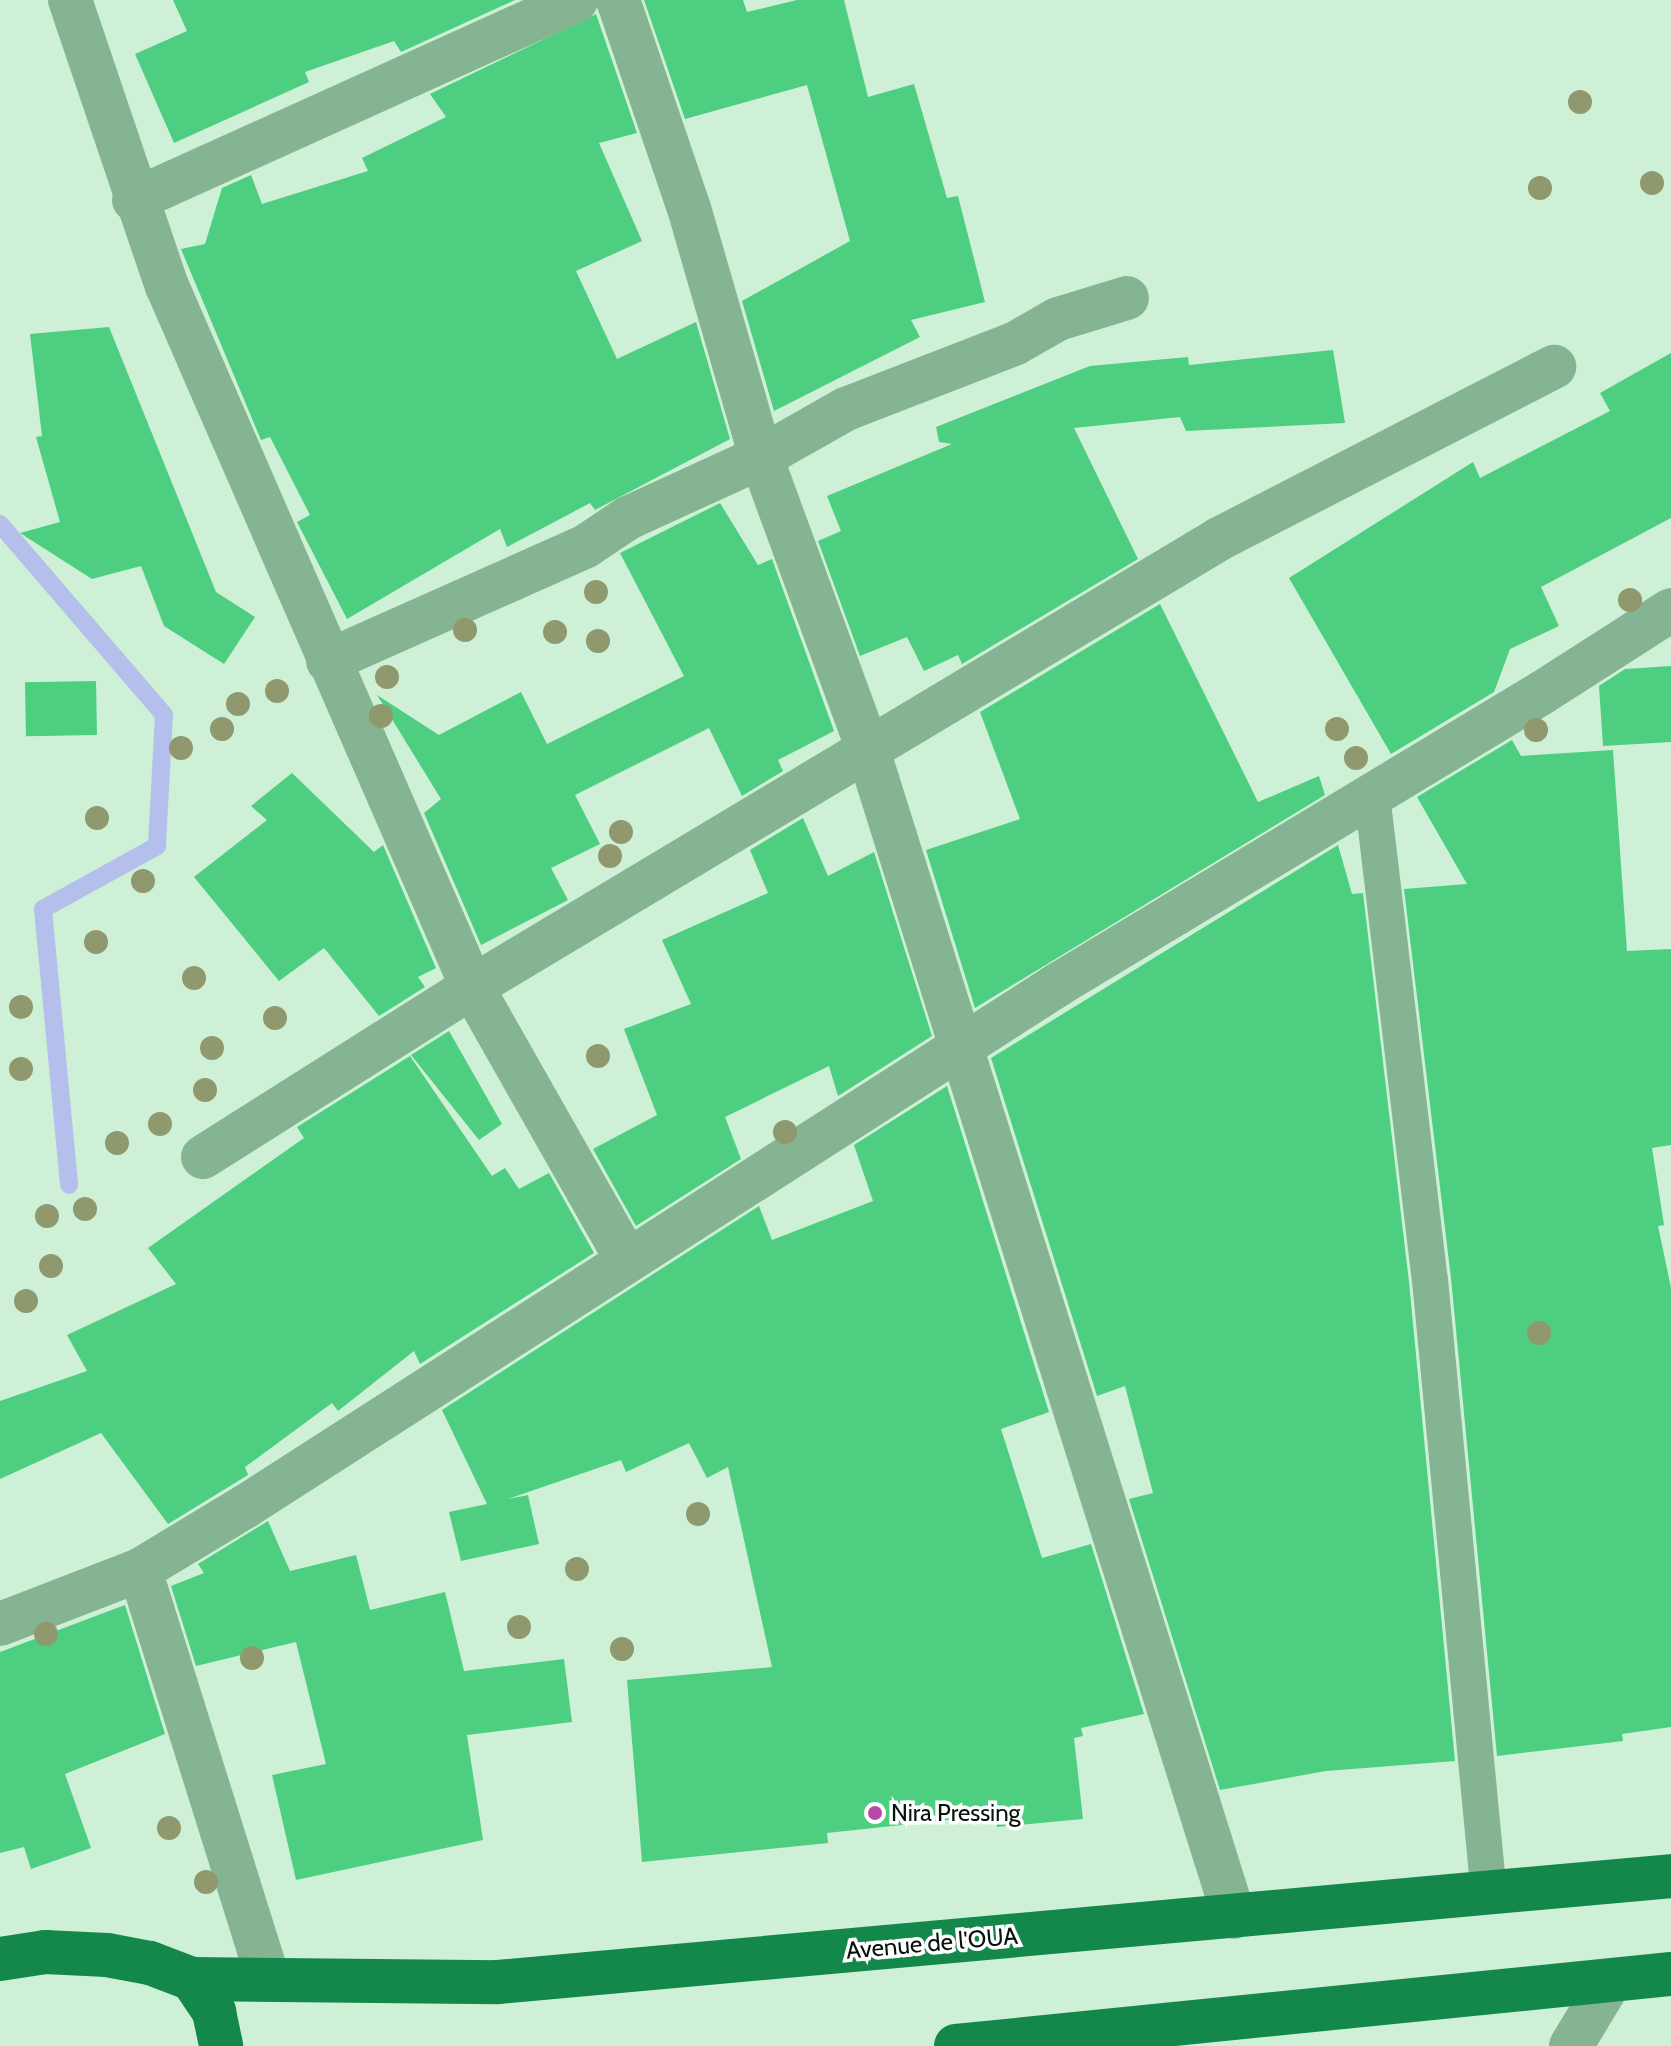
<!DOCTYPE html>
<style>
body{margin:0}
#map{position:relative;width:1671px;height:2046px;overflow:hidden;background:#cdf0d6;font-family:Cabin,sans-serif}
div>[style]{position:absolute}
.stream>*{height:18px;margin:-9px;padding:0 9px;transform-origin:9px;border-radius:9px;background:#b4bfec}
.building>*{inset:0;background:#4ece80;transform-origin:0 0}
.lane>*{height:36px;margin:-18px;padding:0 18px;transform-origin:18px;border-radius:18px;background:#84b491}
.street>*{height:44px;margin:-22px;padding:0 22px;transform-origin:22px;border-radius:22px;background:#84b491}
.primary>*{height:44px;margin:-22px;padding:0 22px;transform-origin:22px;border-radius:22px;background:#13884a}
.trees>*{width:24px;height:24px;margin:-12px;border-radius:50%;background:#90986e}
.dots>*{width:22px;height:22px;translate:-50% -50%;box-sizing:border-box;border:4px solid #fff;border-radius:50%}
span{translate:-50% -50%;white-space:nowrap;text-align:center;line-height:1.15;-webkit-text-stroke:7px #fff;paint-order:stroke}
.poi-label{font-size:24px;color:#07130b}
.left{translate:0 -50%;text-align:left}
.street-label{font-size:24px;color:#07130b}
</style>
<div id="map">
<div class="stream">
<i style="left:0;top:524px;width:252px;rotate:49.3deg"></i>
<i style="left:164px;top:715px;width:131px;rotate:93.1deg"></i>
<i style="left:157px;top:846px;width:130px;rotate:151.1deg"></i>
<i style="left:43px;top:909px;width:277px;rotate:84.6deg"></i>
</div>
<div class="building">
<i style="clip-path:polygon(173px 0,515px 0,401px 52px,394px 41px,305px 72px,309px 82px,174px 143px,135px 54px,187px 31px)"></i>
<i style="clip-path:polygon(644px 0,743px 0,747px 12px,797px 0,844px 0,868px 97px,914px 84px,947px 198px,958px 196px,985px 302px,911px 320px,920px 337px,774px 411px,742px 301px,850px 241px,807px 85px,685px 119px)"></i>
<i style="clip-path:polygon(596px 14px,637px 133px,599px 143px,642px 241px,576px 271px,617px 359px,696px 322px,730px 439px,595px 510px,590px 503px,507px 547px,500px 529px,347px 619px,297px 522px,310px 515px,270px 437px,261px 440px,181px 249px,205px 244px,222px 188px,251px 175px,262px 204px,368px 171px,362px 158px,446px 117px,430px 94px)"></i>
<i style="clip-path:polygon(109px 327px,216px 592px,255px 617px,224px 664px,164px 626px,141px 566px,92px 579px,20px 533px,60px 522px,36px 437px,42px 436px,30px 334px)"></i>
<i style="clip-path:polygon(1333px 350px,1345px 423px,1186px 431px,1180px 417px,1074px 428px,1138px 559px,962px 664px,958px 655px,924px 671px,907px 637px,860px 656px,818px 541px,841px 531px,827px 496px,952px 444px,939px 442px,936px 427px,1090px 366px,1188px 357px,1189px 365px)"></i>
<i style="clip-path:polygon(1671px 353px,1671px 518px,1541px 587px,1559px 626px,1510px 649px,1494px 692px,1391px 754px,1289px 578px,1473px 462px,1480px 478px,1610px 411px,1600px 393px)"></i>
<i style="clip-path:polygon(720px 503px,758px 565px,772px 559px,834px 731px,778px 760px,783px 771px,742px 796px,709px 728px,575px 795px,600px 844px,551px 868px,568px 900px,481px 945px,424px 813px,441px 799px,377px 695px,439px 735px,521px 692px,547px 744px,684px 676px,620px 553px)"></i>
<i style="clip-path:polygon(1160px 604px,1258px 802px,1319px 776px,1325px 795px,975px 1008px,926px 850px,1020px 819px,980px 712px)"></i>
<i style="clip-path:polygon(1671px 666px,1671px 742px,1603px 746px,1599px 686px,1625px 669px)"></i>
<i style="left:96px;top:681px;width:54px;height:71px;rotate:89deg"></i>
<i style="clip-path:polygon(1512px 740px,1521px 756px,1613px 750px,1627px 951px,1671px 949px,1671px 1145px,1652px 1148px,1664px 1225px,1658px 1226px,1671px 1288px,1671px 1727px,1622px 1734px,1623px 1741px,1497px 1756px,1451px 1278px,1404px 889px,1467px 884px,1417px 797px)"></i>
<i style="clip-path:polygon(292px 773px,374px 852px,383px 845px,436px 968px,418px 977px,425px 987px,379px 1016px,324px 948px,279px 981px,194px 877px,267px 820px,251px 806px)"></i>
<i style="clip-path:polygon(803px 818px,828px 876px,874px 852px,932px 1036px,838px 1096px,829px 1066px,725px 1117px,741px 1159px,636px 1226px,593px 1149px,657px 1115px,624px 1029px,691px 1004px,662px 940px,768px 893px,750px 850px)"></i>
<i style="clip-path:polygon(1338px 845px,1352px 894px,1363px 893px,1409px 1282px,1455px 1761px,1326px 1771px,1220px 1790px,1129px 1499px,1153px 1493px,1125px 1386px,1097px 1396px,991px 1058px)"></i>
<i style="clip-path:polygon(449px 1031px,502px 1124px,479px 1140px,411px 1055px)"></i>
<i style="clip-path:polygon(410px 1056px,492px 1176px,505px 1168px,519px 1189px,549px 1173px,594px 1253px,420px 1364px,414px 1351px,338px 1411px,332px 1403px,245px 1467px,248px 1475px,168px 1524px,101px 1433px,0 1479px,0 1401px,87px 1371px,67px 1335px,176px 1284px,148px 1248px,304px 1138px,297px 1127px)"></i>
<i style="clip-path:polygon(947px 1086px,1049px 1412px,1001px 1429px,1042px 1558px,1091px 1544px,1144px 1714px,1081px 1728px,1083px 1736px,1074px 1738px,1083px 1819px,997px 1827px,995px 1815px,827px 1833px,828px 1843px,642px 1862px,627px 1680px,772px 1667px,728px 1467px,707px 1478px,689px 1443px,626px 1472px,621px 1460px,508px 1499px,528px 1495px,539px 1544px,461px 1561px,449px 1512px,487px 1504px,442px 1410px,759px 1206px,772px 1240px,873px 1201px,854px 1145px)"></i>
<i style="clip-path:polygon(268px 1521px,290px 1571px,356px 1555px,370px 1610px,445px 1592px,464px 1671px,564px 1659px,572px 1722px,467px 1735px,483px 1840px,296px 1880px,272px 1775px,326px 1764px,296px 1642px,196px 1666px,171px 1586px,204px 1573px,198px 1564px)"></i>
<i style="clip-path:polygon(125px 1605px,165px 1734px,65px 1774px,91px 1848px,31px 1869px,24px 1847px,0 1853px,0 1652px)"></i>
</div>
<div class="lane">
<i style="left:1372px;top:795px;width:488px;rotate:83.2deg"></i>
<i style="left:1430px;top:1280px;width:618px;rotate:84.52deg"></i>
</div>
<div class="street">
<i style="left:70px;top:0;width:302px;rotate:71.3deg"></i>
<i style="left:167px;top:286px;width:764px;rotate:66.49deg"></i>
<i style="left:472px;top:987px;width:314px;rotate:60.4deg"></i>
<i style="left:618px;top:0;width:220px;rotate:71.2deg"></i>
<i style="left:689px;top:208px;width:259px;rotate:73.9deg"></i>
<i style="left:761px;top:457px;width:309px;rotate:69.9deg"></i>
<i style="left:867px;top:747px;width:1226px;rotate:72.58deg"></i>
<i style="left:134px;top:200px;width:485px;rotate:-24.3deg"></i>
<i style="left:328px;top:661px;width:282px;rotate:-24deg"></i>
<i style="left:586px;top:546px;width:50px;rotate:-33.7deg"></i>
<i style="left:628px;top:518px;width:146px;rotate:-24.6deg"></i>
<i style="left:761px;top:457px;width:98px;rotate:-29.5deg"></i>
<i style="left:846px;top:409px;width:182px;rotate:-21.2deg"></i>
<i style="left:1016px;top:343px;width:48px;rotate:-29.7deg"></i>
<i style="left:1058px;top:319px;width:72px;rotate:-16.9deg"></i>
<i style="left:203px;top:1157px;width:318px;rotate:-32.3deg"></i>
<i style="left:472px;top:987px;width:871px;rotate:-30.95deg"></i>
<i style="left:1219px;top:539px;width:377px;rotate:-27.2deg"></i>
<i style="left:140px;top:1570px;width:429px;rotate:72.6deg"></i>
<i style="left:0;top:1624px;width:150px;rotate:-21.1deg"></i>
<i style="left:140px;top:1570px;width:124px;rotate:-31.1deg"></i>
<i style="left:246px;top:1506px;width:966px;rotate:-32.7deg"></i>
<i style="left:1059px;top:984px;width:565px;rotate:-31.1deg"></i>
<i style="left:1543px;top:692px;width:152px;rotate:-32.6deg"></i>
<i style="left:1571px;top:2046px;width:74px;rotate:-58.9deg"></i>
</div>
<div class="primary">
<i style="left:0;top:1959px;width:46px;rotate:-8.8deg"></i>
<i style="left:45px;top:1952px;width:62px;rotate:2.8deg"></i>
<i style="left:107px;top:1955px;width:44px;rotate:10.5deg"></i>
<i style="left:150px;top:1963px;width:45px;rotate:20.9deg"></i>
<i style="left:192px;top:1979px;width:40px;rotate:56deg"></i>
<i style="left:214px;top:2012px;width:35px;rotate:78deg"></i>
<i style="left:192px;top:1979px;width:306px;rotate:0.6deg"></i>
<i style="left:498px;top:1982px;width:1178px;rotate:-5.16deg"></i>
<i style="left:956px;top:2046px;width:719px;rotate:-5.75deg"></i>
</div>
<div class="trees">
<i style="left:1580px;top:102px"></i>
<i style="left:1652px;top:183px"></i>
<i style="left:1540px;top:188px"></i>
<i style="left:596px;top:592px"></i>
<i style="left:1630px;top:600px"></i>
<i style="left:465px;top:630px"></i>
<i style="left:555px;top:632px"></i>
<i style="left:598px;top:641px"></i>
<i style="left:387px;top:677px"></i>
<i style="left:277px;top:691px"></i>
<i style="left:238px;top:704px"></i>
<i style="left:381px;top:716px"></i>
<i style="left:222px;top:729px"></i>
<i style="left:1337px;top:729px"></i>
<i style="left:1536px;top:730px"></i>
<i style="left:181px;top:748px"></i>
<i style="left:1356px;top:758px"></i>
<i style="left:97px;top:818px"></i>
<i style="left:621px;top:832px"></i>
<i style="left:610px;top:856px"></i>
<i style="left:143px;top:881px"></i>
<i style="left:96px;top:942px"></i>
<i style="left:194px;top:978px"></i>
<i style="left:21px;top:1007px"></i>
<i style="left:275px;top:1018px"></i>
<i style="left:212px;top:1048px"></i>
<i style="left:598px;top:1056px"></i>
<i style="left:21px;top:1069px"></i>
<i style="left:205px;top:1090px"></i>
<i style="left:160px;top:1124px"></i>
<i style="left:785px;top:1132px"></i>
<i style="left:117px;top:1143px"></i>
<i style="left:85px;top:1209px"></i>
<i style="left:47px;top:1216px"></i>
<i style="left:51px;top:1266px"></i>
<i style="left:26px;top:1301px"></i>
<i style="left:1539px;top:1333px"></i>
<i style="left:698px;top:1514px"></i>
<i style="left:577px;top:1569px"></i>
<i style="left:519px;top:1627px"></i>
<i style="left:46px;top:1634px"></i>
<i style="left:622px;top:1649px"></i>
<i style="left:252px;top:1658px"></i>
<i style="left:169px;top:1828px"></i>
<i style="left:206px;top:1882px"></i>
</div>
<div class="dots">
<i style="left:875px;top:1813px;background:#b84ba9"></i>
</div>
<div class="poi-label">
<span class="left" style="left:891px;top:1813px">Nira Pressing</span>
</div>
<div class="street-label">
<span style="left:932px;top:1943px;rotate:-5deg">Avenue de l'OUA</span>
</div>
</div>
